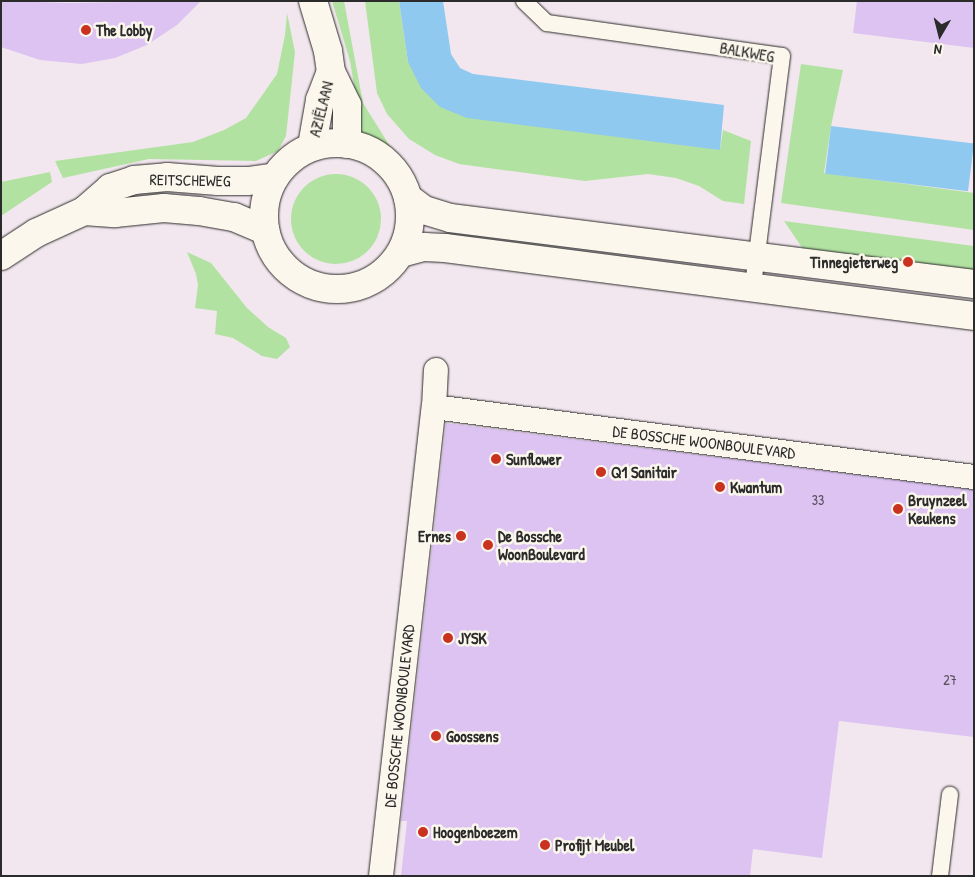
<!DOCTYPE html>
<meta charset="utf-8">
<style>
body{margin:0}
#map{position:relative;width:975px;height:877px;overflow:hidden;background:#fbf7ec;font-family:"Patrick Hand",sans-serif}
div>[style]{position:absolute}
.built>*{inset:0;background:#f2e7ee;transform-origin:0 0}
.green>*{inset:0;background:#b2e2a2}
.round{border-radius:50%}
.water>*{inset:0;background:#90c9ef;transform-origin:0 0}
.building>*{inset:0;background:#ddc3f2}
.roads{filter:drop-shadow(0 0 1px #2b2b2b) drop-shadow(0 0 1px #2b2b2b)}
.service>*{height:16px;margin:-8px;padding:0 8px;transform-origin:8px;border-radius:8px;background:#fbf7ec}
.pedestrian>*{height:24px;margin:-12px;padding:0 12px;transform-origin:12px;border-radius:12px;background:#fbf7ec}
.tertiary>*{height:28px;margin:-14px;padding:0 14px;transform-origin:14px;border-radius:14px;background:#fbf7ec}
.tertiary>.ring{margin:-14px;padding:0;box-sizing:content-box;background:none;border:28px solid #fbf7ec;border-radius:50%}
.dots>*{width:14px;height:14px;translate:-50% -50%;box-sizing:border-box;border:2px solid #fbf7ec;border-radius:50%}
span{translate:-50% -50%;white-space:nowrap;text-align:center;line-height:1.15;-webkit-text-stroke:5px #fbf7ec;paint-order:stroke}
.number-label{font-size:14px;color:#58515d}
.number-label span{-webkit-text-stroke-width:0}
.poi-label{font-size:16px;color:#2b2b2b;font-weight:700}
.left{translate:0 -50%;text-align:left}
.right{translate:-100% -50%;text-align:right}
.street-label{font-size:16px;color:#2b2b2b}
.frame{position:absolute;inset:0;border:2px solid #2b2b2b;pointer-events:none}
.north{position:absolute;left:915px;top:10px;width:50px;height:50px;-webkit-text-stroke:4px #fbf7ec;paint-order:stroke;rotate:188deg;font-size:14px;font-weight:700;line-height:20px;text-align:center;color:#2b2b2b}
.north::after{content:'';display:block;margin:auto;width:18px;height:22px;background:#2b2b2b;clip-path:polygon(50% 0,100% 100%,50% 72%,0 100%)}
</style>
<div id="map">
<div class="built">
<i style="left:1px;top:1px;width:973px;height:875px"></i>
</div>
<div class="green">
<i style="clip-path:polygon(332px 1px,344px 1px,363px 103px,391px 148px,363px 139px,350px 61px)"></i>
<i style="clip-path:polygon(365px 1px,399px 1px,408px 62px,720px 150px,723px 130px,751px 141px,744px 204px,723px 201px,699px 186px,676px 178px,648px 174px,585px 181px,459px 164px,435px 155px,409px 139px,387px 114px,377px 93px)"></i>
<i style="clip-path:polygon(287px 13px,295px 52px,286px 136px,278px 151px,256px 161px,149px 159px,63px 178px,55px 161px,193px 142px,224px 130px,246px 118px,277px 74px,285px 35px)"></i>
<i style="clip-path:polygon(801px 64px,843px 70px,831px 126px,824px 173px,974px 193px,974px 230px,781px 203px)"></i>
<i style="clip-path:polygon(50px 172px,52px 182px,1px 216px,1px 182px)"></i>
<i class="round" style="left:291px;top:174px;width:90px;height:90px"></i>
<i style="clip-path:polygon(784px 221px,974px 246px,974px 271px,805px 252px)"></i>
<i style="clip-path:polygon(187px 252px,211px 263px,247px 308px,268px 327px,286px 338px,290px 347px,277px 359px,262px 356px,233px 338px,215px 334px,217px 311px,195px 308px,198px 285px,196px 274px)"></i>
</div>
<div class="water">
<i style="clip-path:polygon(399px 1px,443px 1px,451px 54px,460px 68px,473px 74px,724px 105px,720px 150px,467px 118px,440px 107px,421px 88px,408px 62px)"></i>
<i style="left:831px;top:126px;width:144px;height:48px;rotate:7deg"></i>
</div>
<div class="building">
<i style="clip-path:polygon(1px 1px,69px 3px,201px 1px,177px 25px,147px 45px,115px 58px,82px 64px,40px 60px,1px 47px)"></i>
<i style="clip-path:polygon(857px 1px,974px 1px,974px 48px,853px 33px)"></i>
<i style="clip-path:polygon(446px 423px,974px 490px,974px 737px,839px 721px,822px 858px,753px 849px,750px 876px,401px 876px,407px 821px,401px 821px)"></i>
</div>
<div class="roads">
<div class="service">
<i style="left:524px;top:1px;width:32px;rotate:44deg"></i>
<i style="left:547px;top:23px;width:237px;rotate:8deg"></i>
<i style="left:782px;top:56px;width:233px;rotate:97.2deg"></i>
<i style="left:940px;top:876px;width:82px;rotate:-83deg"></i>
</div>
<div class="pedestrian">
<i style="left:434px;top:407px;width:545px;rotate:7.39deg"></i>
<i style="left:381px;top:876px;width:472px;rotate:-83.6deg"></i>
<i style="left:434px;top:407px;width:37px;rotate:-87deg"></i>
</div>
<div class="tertiary">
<i style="left:313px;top:1px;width:52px;rotate:73.3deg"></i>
<i style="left:328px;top:51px;width:21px;rotate:82deg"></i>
<i style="left:331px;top:72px;width:37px;rotate:64deg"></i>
<i style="left:347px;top:105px;width:39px;rotate:90deg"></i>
<i class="ring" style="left:264px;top:143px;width:118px;height:118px"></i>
<i style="left:312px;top:146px;width:47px;rotate:-80.1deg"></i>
<i style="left:320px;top:100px;width:30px;rotate:-69deg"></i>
<i style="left:408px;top:198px;width:20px;rotate:37deg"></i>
<i style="left:424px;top:210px;width:27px;rotate:17deg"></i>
<i style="left:450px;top:218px;width:528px;rotate:7.18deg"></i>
<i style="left:84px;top:211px;width:31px;rotate:4deg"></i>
<i style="left:115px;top:213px;width:49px;rotate:-5.8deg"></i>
<i style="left:164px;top:208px;width:35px;rotate:5deg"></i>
<i style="left:199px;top:211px;width:36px;rotate:10deg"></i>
<i style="left:234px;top:217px;width:34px;rotate:23deg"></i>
<i style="left:401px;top:253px;width:24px;rotate:-15deg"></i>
<i style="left:424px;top:247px;width:21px;rotate:3deg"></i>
<i style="left:445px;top:248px;width:533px;rotate:7.32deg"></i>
<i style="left:1px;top:256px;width:42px;rotate:-33.3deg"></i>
<i style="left:36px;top:233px;width:53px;rotate:-24.6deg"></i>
<i style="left:84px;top:211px;width:35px;rotate:-41deg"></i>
<i style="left:110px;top:188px;width:25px;rotate:-18deg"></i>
<i style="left:134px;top:180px;width:33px;rotate:-5deg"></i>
<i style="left:167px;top:177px;width:51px;rotate:4.5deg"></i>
<i style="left:218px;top:181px;width:30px"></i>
<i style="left:248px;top:181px;width:27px;rotate:-8deg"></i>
</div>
</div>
<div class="dots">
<i style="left:86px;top:30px;background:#c8321e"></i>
<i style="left:908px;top:262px;background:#c8321e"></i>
<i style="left:496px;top:459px;background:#c8321e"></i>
<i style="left:601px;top:472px;background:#c8321e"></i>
<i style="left:720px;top:487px;background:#c8321e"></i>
<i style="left:898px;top:509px;background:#c8321e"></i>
<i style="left:461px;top:536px;background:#c8321e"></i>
<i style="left:488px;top:545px;background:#c8321e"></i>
<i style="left:448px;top:638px;background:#c8321e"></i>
<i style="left:436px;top:736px;background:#c8321e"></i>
<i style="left:423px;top:832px;background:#c8321e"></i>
<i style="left:545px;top:845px;background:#c8321e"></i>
</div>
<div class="number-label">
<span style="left:818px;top:500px">33</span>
<span style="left:950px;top:680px">27</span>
</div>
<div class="poi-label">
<span class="left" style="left:96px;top:30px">The Lobby</span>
<span class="right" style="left:898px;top:262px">Tinnegieterweg</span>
<span class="left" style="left:506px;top:459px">Sunflower</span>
<span class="left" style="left:611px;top:472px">Q1 Sanitair</span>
<span class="left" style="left:730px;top:487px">Kwantum</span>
<span class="left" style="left:908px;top:509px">Bruynzeel<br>Keukens</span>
<span class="right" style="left:451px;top:536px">Ernes</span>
<span class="left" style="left:498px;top:545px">De Bossche<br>WoonBoulevard</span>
<span class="left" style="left:458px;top:638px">JYSK</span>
<span class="left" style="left:446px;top:736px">Goossens</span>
<span class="left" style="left:433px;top:832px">Hoogenboezem</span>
<span class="left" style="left:555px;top:845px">Profijt Meubel</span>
</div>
<div class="street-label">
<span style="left:747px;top:52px;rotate:10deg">BALKWEG</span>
<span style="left:321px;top:109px;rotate:-76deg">AZIËLAAN</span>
<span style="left:190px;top:180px;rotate:1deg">REITSCHEWEG</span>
<span style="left:704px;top:442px;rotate:7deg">DE BOSSCHE WOONBOULEVARD</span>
<span style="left:399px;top:716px;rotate:-84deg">DE BOSSCHE WOONBOULEVARD</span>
</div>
<div class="frame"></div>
<div class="north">N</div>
</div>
